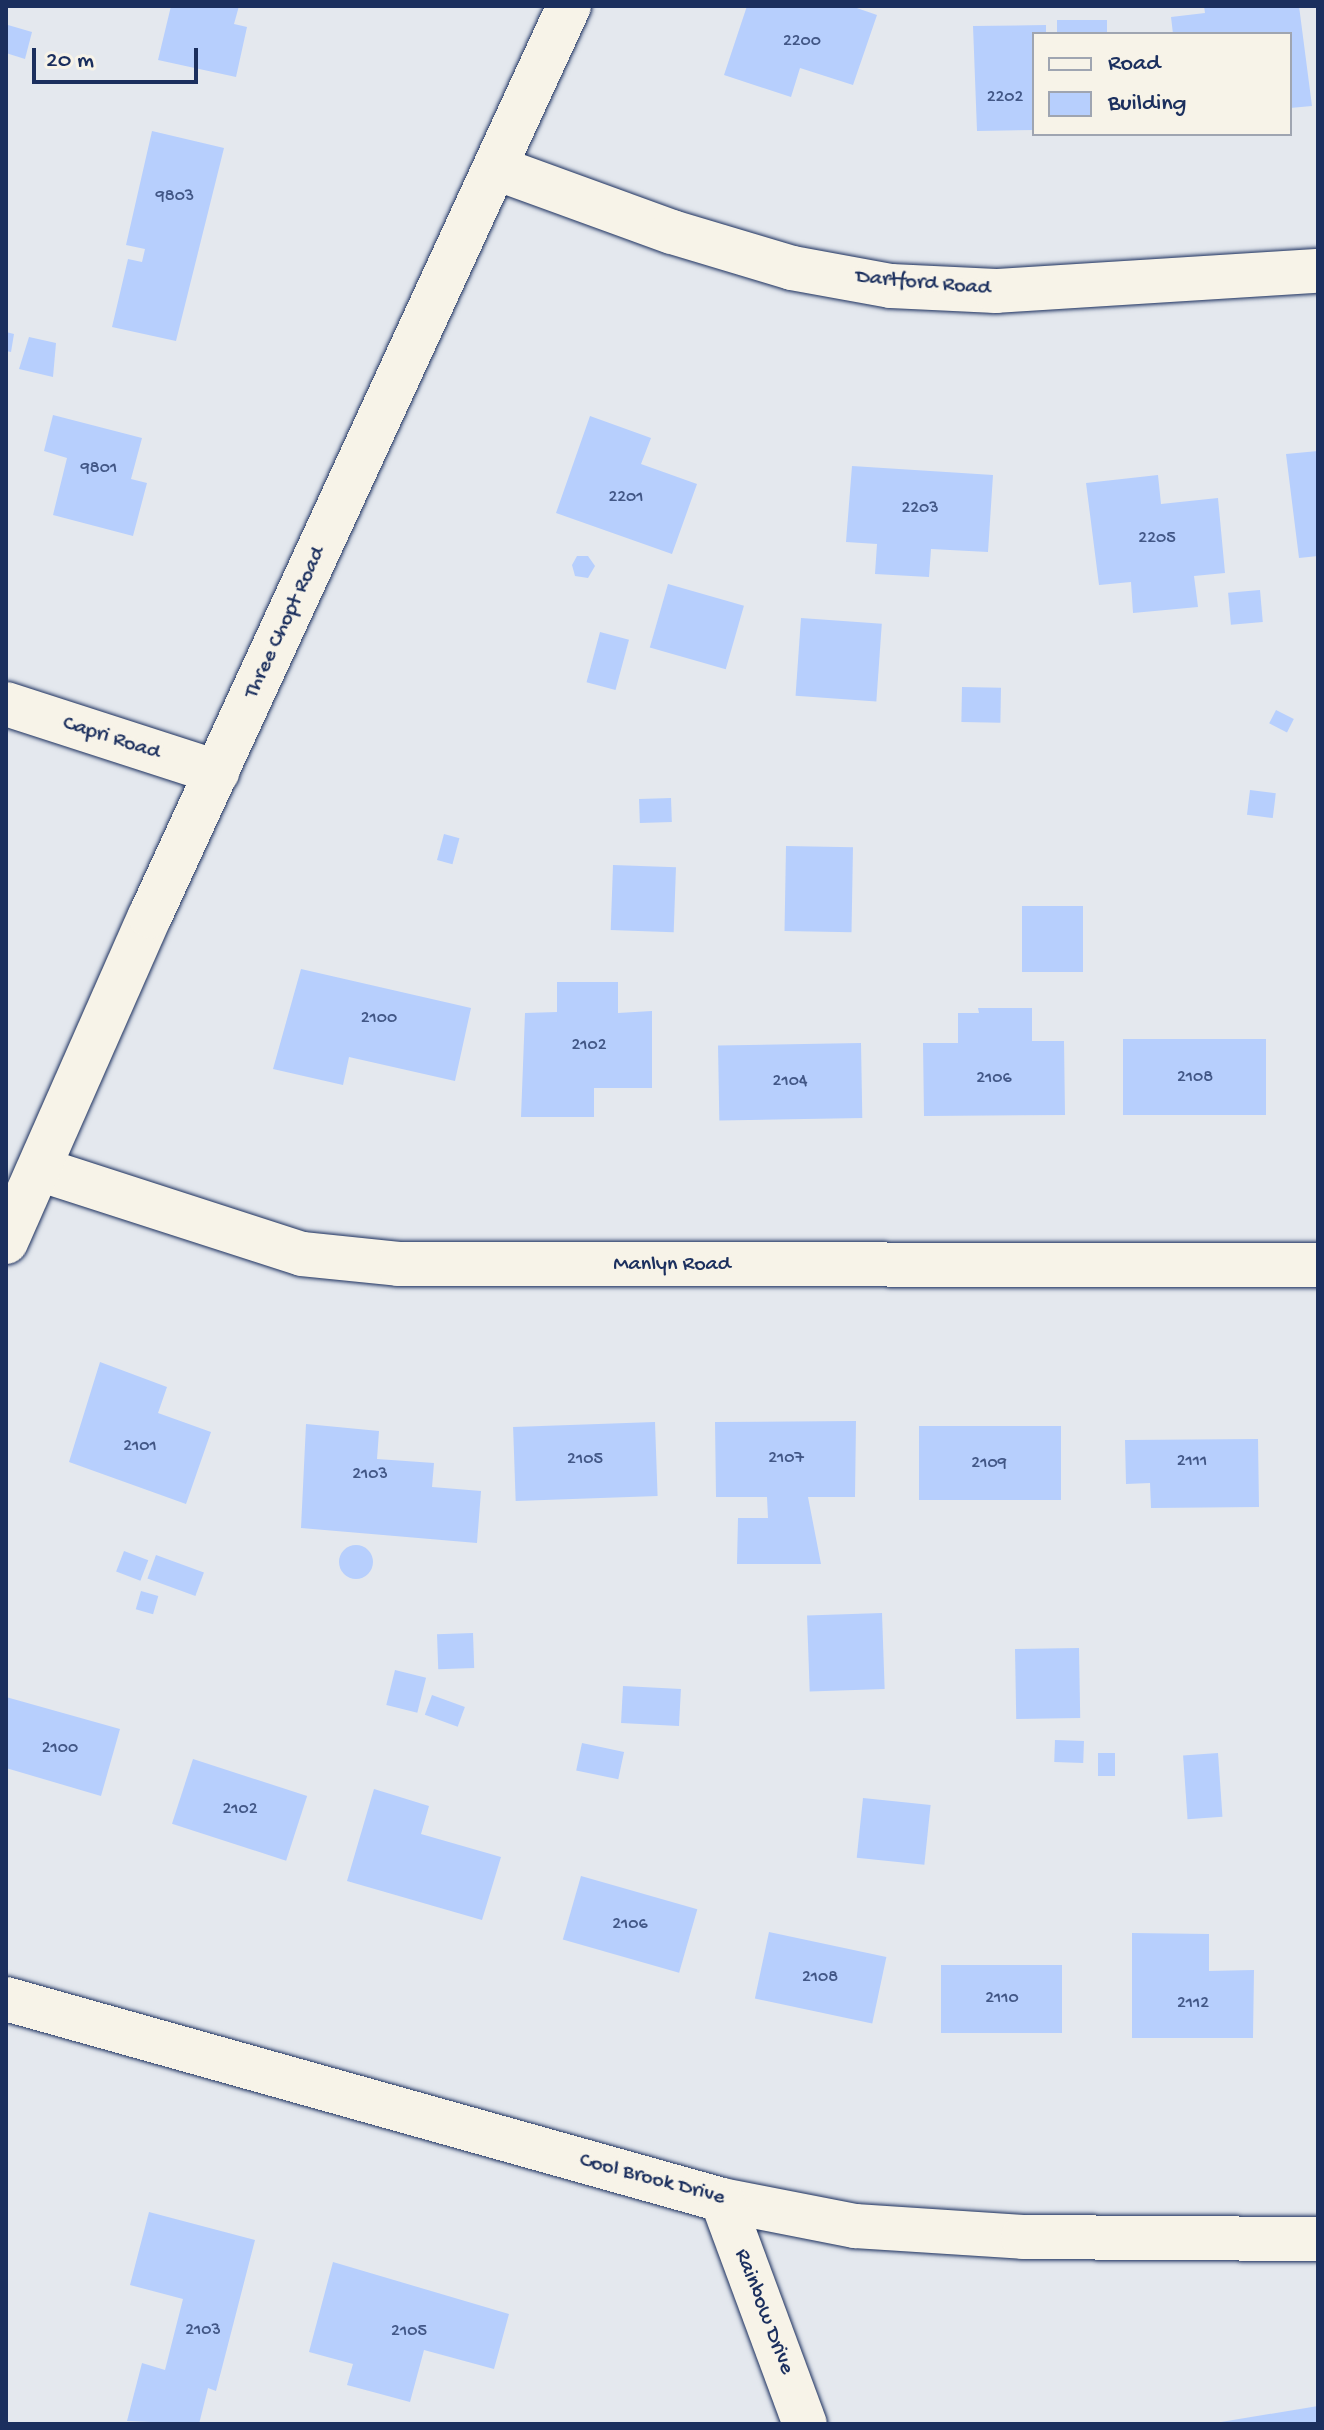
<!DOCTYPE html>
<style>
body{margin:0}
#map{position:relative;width:1324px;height:2430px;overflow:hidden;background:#e4e8ee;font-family:"Gochi Hand",sans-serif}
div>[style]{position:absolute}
.building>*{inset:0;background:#b7cffd;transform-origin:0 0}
.round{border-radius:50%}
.roads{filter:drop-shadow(0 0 2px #1b2f5e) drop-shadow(0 0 2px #1b2f5e)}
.minor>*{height:44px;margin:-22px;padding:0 22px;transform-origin:22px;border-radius:22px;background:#f7f3e8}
.secondary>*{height:44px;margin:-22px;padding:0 22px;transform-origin:22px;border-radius:22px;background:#f7f3e8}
span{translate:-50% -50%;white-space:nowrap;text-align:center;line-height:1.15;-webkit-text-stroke:7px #f7f3e8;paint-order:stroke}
.number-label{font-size:18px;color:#425786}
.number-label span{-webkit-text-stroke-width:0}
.street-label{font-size:22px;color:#1b2f5e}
.frame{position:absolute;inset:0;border:8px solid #1b2f5e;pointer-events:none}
.legend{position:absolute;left:1032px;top:32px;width:260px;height:104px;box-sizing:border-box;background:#f7f3e8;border:2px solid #9fa5b1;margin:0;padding:10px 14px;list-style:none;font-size:24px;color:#1b2f5e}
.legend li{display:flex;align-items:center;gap:16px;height:40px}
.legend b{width:40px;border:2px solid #9fa5b1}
.scale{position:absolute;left:32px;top:48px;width:166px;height:36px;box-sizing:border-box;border:4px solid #1b2f5e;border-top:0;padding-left:10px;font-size:24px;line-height:28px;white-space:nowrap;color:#1b2f5e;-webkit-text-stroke:6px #f7f3e8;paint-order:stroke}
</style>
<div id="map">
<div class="building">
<i style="clip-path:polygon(171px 6px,239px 6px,234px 24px,247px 27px,236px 77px,158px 60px)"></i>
<i style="clip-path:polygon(747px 6px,851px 6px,877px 15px,853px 85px,800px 68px,791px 97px,724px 75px)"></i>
<i style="clip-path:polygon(1204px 6px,1299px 6px,1312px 106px,1290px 108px,1290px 34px,1173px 34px,1171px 17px,1205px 13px)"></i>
<i style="left:1057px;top:20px;width:50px;height:14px"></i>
<i style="clip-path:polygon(8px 25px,32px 32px,25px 59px,6px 53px)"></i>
<i style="clip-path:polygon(1046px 25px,1046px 34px,1034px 34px,1034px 130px,977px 131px,973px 26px)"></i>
<i style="clip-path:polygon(152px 131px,224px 148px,176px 341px,112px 327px,128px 259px,142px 262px,145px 249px,126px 245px)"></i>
<i style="clip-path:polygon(6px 332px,14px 334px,11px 352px,6px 351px)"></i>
<i style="clip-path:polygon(29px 337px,56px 343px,53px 377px,19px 369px)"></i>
<i style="clip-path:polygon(53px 415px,142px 438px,131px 479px,147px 483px,133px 536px,53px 515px,67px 458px,44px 451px)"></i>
<i style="clip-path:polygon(590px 416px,651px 438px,641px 464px,697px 484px,672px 554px,556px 513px)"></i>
<i style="clip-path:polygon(1318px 451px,1318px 556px,1299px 558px,1286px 454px)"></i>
<i style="clip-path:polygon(852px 466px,993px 475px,988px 552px,931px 549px,929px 577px,875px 574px,877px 544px,846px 542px)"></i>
<i style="clip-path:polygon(1158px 475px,1161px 504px,1218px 498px,1225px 573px,1194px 576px,1198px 607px,1133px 613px,1131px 582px,1099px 585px,1086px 483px)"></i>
<i style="clip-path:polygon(577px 556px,588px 556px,595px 566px,588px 578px,575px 576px,572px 565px)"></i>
<i style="left:668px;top:584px;width:79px;height:66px;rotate:16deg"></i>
<i style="left:1260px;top:590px;width:32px;height:32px;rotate:85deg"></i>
<i style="left:801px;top:618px;width:81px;height:78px;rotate:4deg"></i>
<i style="left:600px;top:632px;width:30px;height:52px;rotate:15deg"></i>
<i style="left:962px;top:687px;width:39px;height:35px;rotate:1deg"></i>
<i style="left:1276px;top:710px;width:20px;height:15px;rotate:27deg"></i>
<i style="left:1250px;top:790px;width:26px;height:25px;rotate:7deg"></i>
<i style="left:671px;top:798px;width:24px;height:32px;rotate:88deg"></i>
<i style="left:444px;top:834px;width:16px;height:27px;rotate:15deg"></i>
<i style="left:786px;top:846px;width:67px;height:85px;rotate:1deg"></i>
<i style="left:613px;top:865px;width:63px;height:65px;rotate:2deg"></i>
<i style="left:1022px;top:906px;width:61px;height:66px"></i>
<i style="clip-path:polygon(301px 969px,471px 1008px,455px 1081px,349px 1057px,343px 1085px,273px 1069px)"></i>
<i style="clip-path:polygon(557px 982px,618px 982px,618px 1013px,652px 1011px,652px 1088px,594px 1088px,594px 1117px,521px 1117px,525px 1013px,557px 1012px)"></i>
<i style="clip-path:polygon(978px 1008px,1032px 1008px,1032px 1041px,1064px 1041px,1065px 1115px,924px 1116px,923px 1043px,958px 1043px,958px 1013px,979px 1013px)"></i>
<i style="left:1123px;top:1039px;width:143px;height:76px"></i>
<i style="left:861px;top:1043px;width:75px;height:143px;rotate:89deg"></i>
<i style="clip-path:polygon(100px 1362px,167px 1387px,158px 1413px,211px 1432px,186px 1504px,69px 1462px)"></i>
<i style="clip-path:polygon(856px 1421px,855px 1497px,808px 1497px,821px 1564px,737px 1564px,738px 1518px,768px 1518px,767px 1497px,716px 1497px,715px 1422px)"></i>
<i style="left:655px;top:1422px;width:74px;height:142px;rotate:88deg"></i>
<i style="clip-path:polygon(306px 1424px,379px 1431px,377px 1459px,434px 1463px,432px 1487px,481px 1491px,477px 1543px,301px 1528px)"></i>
<i style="left:919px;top:1426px;width:142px;height:74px"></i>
<i style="clip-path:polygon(1258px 1439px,1259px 1507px,1151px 1508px,1150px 1483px,1126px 1484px,1125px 1440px)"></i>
<i class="round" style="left:339px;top:1545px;width:34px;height:34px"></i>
<i style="left:124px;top:1551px;width:26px;height:22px;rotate:21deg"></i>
<i style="left:156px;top:1555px;width:51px;height:25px;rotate:20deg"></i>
<i style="left:141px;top:1591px;width:18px;height:19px;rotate:16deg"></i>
<i style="left:882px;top:1613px;width:76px;height:75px;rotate:88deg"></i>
<i style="left:473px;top:1633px;width:35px;height:36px;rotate:88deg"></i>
<i style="left:1079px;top:1648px;width:70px;height:64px;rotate:89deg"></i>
<i style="left:395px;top:1670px;width:32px;height:36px;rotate:14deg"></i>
<i style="left:623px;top:1686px;width:58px;height:37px;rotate:3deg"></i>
<i style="left:432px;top:1695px;width:35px;height:21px;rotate:20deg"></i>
<i style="clip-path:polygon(6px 1697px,120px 1729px,101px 1796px,6px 1768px)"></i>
<i style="left:1055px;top:1740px;width:29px;height:22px;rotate:2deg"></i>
<i style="left:582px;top:1743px;width:43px;height:28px;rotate:12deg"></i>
<i style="left:1098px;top:1753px;width:17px;height:23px"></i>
<i style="left:1218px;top:1753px;width:64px;height:35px;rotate:86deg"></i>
<i style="left:193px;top:1759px;width:120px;height:68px;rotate:18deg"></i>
<i style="clip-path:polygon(374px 1789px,429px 1806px,421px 1834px,501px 1857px,482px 1920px,347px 1881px)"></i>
<i style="left:863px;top:1798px;width:68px;height:60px;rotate:6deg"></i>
<i style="left:581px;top:1876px;width:121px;height:66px;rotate:16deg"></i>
<i style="left:769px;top:1932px;width:120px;height:68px;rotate:12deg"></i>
<i style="clip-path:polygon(1132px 1933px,1209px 1934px,1209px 1971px,1254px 1970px,1253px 2038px,1132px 2038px)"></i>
<i style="left:941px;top:1965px;width:121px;height:68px"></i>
<i style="clip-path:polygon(149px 2212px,255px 2240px,216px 2391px,208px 2388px,199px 2424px,127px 2421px,142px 2363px,165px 2370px,183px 2299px,130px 2285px)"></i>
<i style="clip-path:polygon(333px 2262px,509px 2314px,494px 2369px,424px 2350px,410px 2402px,347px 2385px,353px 2364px,309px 2352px)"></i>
<i style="clip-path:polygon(1318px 2406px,1318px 2424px,1221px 2424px,1221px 2422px)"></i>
</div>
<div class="roads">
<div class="minor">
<i style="left:496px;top:168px;width:187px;rotate:20deg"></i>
<i style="left:672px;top:232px;width:125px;rotate:16.7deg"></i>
<i style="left:792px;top:268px;width:101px;rotate:10.3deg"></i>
<i style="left:891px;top:286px;width:105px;rotate:2.7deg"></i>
<i style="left:996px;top:291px;width:323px;rotate:-3.6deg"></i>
<i style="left:6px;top:704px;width:222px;rotate:17.9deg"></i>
<i style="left:39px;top:1169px;width:276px;rotate:17.9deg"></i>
<i style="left:302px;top:1254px;width:97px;rotate:5.9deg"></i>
<i style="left:398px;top:1264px;width:920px;rotate:0.06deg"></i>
<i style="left:6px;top:1999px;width:744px;rotate:15.68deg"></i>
<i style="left:722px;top:2200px;width:136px;rotate:11.1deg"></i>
<i style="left:855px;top:2226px;width:168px;rotate:3.7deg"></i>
<i style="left:1023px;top:2237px;width:295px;rotate:0.4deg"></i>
<i style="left:722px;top:2200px;width:239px;rotate:69.7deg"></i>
</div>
<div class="secondary">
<i style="left:6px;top:1242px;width:356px;rotate:-66.2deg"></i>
<i style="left:150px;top:916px;width:1002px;rotate:-65.28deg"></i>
</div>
</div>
<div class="number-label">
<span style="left:802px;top:42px">2200</span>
<span style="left:1005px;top:98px">2202</span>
<span style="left:175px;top:197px">9803</span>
<span style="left:99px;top:469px">9801</span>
<span style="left:626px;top:498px">2201</span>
<span style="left:920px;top:509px">2203</span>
<span style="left:1157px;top:539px">2205</span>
<span style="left:379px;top:1019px">2100</span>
<span style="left:589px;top:1046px">2102</span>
<span style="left:1195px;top:1078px">2108</span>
<span style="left:994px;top:1079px">2106</span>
<span style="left:790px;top:1082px">2104</span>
<span style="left:140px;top:1447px">2101</span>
<span style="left:786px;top:1459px">2107</span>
<span style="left:585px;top:1460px">2105</span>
<span style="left:1192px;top:1462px">2111</span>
<span style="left:989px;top:1464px">2109</span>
<span style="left:370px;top:1475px">2103</span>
<span style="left:60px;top:1749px">2100</span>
<span style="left:240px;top:1810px">2102</span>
<span style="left:630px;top:1925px">2106</span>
<span style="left:820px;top:1978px">2108</span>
<span style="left:1002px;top:1999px">2110</span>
<span style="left:1193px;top:2004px">2112</span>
<span style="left:203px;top:2331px">2103</span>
<span style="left:409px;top:2332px">2105</span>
</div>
<div class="street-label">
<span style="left:923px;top:284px;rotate:5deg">Dartford Road</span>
<span style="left:286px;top:623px;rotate:-65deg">Three Chopt Road</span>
<span style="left:111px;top:739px;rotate:18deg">Capri Road</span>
<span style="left:672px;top:1266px">Manlyn Road</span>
<span style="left:652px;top:2180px;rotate:15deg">Cool Brook Drive</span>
<span style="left:763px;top:2312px;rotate:69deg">Rainbow Drive</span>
</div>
<div class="frame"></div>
<ul class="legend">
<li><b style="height:10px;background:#f7f3e8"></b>Road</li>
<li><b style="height:22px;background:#b7cffd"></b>Building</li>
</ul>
<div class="scale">20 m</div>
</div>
